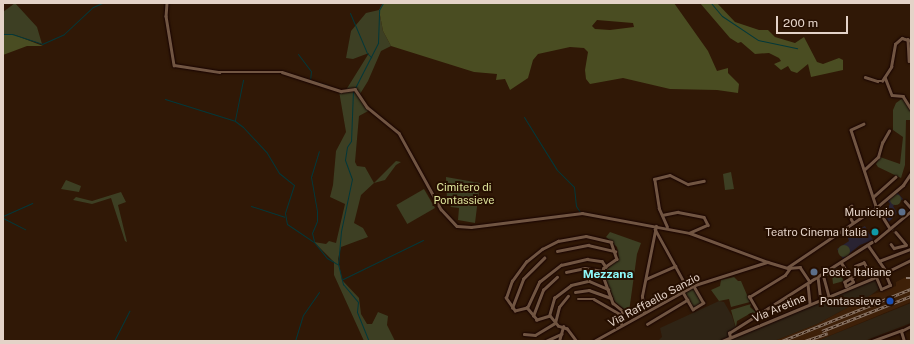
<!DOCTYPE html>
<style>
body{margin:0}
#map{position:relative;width:914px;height:344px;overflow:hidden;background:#301806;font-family:"Public Sans",sans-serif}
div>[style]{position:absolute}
.built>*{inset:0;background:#3e2008}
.industrial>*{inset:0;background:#2f2415}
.education>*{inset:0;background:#292332}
.green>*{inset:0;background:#3d3f23;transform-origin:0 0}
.round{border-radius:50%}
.forest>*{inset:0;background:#4a4d22}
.stream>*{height:1px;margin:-0.5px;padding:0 0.5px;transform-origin:0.5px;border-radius:0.5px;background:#03383a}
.minor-tunnel>*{height:2.5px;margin-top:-1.25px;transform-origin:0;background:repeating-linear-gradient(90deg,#4b3423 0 2.5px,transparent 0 3.5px)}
.roads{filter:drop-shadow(0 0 1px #170300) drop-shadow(0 0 1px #170300)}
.minor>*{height:2.5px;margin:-1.25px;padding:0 1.25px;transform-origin:1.25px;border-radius:1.25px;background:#715542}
.tertiary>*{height:3px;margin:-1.5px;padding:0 1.5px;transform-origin:1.5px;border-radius:1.5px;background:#715542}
.rail>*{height:2.5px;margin-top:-1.25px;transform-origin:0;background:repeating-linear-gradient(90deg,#260f01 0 3px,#8b7769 0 6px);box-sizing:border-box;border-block:1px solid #8b7769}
.dots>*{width:11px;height:11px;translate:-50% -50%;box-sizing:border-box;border:2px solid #260f01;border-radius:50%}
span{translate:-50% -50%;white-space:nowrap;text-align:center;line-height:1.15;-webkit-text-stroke:4px #260f01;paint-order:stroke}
.park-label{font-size:11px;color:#dfe59c}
.poi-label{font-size:11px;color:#e4d3c8}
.right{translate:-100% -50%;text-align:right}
.left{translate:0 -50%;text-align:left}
.street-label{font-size:11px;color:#e4d3c8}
.neighbourhood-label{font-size:12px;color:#8ef9f9;font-weight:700}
.frame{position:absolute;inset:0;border:4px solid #e4d3c8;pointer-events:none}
.scale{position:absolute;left:776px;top:16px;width:72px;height:18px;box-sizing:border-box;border:2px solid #e4d3c8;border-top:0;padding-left:5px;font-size:12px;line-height:14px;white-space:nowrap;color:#e4d3c8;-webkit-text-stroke:3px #260f01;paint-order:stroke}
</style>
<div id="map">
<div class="built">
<i style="clip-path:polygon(906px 277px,911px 277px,911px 302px,817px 341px,774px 341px,817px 324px,871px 295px,896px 286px,896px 282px)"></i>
</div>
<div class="industrial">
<i style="clip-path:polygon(875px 279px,879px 289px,871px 295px,817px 324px,774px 341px,658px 341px,662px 337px,660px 328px,719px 301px,724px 302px,732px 316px,738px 336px)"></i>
<i style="clip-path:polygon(911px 303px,911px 323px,864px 341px,817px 341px)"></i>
</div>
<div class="education">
<i style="clip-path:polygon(897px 192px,903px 199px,893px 206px,897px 213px,889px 222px,883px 214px,890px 204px,887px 200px)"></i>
<i style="clip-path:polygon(865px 226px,873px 240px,860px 245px,843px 259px,837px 249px,849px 241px,847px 236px)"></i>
</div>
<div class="green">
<i style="clip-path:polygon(15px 3px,37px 27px,42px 44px,12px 34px,3px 34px,3px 12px)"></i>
<i style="clip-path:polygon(379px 10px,383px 31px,391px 46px,381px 51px,368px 81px,360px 94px,370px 110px,359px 116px,355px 162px,357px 166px,365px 167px,374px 183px,396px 161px,401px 162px,396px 165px,385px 180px,374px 183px,361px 195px,354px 223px,363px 228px,368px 237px,341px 247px,338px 259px,342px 280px,359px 298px,361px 314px,367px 324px,372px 324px,378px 312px,388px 316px,387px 325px,395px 341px,364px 341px,334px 275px,334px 262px,314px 242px,326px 244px,329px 241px,336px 243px,345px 204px,330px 197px,333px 185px,336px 151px,346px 132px,339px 91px,346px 90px,369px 53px,353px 59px,346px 58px,351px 31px,366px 13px)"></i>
<i style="clip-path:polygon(903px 98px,911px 111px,911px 120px,906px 120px,905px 165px,901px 178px,878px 167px,876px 164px,880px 157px,900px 164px,903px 137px,893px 130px,893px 110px,896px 103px)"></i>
<i style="clip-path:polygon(731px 172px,734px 189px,725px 190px,723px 174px)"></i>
<i style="clip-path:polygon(446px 177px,480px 183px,475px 223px,458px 220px,459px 208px,451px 207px,447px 199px)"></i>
<i style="clip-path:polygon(66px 180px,81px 186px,79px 192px,61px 189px)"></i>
<i style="left:424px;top:189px;width:22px;height:32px;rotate:60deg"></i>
<i style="clip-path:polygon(121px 192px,126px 202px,118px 205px,127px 242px,125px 241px,111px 198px,92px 204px,73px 200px,76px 197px,92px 201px)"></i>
<i class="round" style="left:889.5px;top:193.5px;width:11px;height:11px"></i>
<i style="clip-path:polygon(610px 232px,641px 243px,637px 254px,628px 319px,624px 309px,615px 302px,603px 273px,619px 258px,617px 247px,606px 237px)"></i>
<i class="round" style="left:838px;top:245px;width:12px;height:12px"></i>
<i style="clip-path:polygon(836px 267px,844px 281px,833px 284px,832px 275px,827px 276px,826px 274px)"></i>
<i style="clip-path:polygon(734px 277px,738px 281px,741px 281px,750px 302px,731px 307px,729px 299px,719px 301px,711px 290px,720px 286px,721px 280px)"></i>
<i style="left:694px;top:288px;width:17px;height:10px;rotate:62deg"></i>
<i style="clip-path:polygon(751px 304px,750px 307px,757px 313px,751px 313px,737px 321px,736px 328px,731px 310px)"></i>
</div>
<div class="forest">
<i style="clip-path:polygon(evenodd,383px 3px,674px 3px,708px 51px,717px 71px,728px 68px,728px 73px,739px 84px,738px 93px,717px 90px,670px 89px,623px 78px,590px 84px,586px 79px,585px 70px,588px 52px,584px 48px,570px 47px,538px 54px,533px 60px,528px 78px,510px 90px,505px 79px,496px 80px,497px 74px,474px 72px,391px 46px,383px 31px,379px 10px,383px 3px,597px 20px,633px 23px,634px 27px,610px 30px,595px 29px,592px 26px,597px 20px)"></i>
<i style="clip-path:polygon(700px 3px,717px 3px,735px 22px,759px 30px,768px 30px,775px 37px,795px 43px,804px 37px,817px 62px,823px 64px,839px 58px,843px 60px,843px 70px,811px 77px,808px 64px,797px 73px,791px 71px,788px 66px,781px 70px,774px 64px,781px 61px,779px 58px,769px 53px,755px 54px,741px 42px,738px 43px,730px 38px)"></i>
<i style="clip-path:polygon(3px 34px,12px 34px,43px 46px,27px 46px,3px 55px)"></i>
</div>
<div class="stream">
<i style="left:711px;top:3px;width:17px;rotate:50deg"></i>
<i style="left:722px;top:16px;width:43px;rotate:33.7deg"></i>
<i style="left:758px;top:40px;width:40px;rotate:12deg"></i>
<i style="left:350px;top:13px;width:43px;rotate:67deg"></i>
<i style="left:367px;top:53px;width:6px;rotate:45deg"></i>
<i style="left:3px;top:34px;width:9px"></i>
<i style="left:12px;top:34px;width:32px;rotate:18deg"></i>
<i style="left:42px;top:44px;width:24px;rotate:-24deg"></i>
<i style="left:64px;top:34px;width:40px;rotate:-43deg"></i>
<i style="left:93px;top:7px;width:10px;rotate:-24deg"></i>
<i style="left:298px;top:54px;width:21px;rotate:53deg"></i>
<i style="left:311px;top:71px;width:9px;rotate:96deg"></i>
<i style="left:313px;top:81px;width:15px;rotate:16deg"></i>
<i style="left:355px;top:88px;width:51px;rotate:-62.9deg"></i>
<i style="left:378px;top:43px;width:33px;rotate:-88deg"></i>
<i style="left:379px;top:10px;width:8px;rotate:-60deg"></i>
<i style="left:353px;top:90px;width:51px;rotate:92.2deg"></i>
<i style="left:351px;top:141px;width:7px;rotate:124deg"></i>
<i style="left:347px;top:147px;width:13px;rotate:99deg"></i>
<i style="left:345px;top:160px;width:20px;rotate:70deg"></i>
<i style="left:352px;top:179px;width:53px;rotate:101.9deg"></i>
<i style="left:341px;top:231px;width:33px;rotate:95deg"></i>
<i style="left:338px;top:264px;width:21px;rotate:76deg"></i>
<i style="left:343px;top:284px;width:23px;rotate:50deg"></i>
<i style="left:358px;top:302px;width:10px;rotate:96deg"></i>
<i style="left:357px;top:312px;width:31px;rotate:68deg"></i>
<i style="left:165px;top:99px;width:73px;rotate:17.4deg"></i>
<i style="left:235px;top:121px;width:10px;rotate:37deg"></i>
<i style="left:243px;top:127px;width:35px;rotate:47deg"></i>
<i style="left:267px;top:153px;width:23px;rotate:59deg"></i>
<i style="left:279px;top:173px;width:19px;rotate:39deg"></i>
<i style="left:294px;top:185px;width:29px;rotate:108deg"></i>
<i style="left:285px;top:213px;width:11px;rotate:80deg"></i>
<i style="left:287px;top:224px;width:32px;rotate:34deg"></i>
<i style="left:314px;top:242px;width:21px;rotate:51deg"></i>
<i style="left:327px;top:258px;width:12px;rotate:31deg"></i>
<i style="left:524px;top:117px;width:62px;rotate:58.1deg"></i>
<i style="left:557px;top:170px;width:24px;rotate:45deg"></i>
<i style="left:574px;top:187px;width:19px;rotate:84deg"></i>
<i style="left:576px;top:206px;width:7px;rotate:56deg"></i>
<i style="left:235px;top:120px;width:41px;rotate:-78.7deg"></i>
<i style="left:251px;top:206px;width:35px;rotate:18deg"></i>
<i style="left:3px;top:216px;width:32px;rotate:-24deg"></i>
<i style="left:3px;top:218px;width:25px;rotate:27deg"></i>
<i style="left:314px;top:241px;width:8px;rotate:-104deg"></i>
<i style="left:312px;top:233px;width:13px;rotate:-67deg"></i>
<i style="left:317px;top:221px;width:10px;rotate:-90deg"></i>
<i style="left:317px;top:211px;width:35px;rotate:-100deg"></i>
<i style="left:311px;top:177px;width:27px;rotate:-73deg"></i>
<i style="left:343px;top:279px;width:89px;rotate:-26deg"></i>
<i style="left:114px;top:341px;width:34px;rotate:-63deg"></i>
<i style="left:295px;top:341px;width:27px;rotate:-73deg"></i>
<i style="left:303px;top:315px;width:28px;rotate:-55deg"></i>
</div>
<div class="minor-tunnel">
<i style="left:892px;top:228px;width:6px;rotate:51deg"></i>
</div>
<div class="roads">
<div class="minor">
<i style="left:167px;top:3px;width:13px;rotate:94deg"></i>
<i style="left:166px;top:16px;width:50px;rotate:80.7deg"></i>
<i style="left:174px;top:65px;width:46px;rotate:8.8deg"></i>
<i style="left:219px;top:72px;width:63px"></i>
<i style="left:282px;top:72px;width:62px;rotate:17.9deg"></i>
<i style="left:341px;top:91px;width:14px;rotate:-8deg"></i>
<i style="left:355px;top:89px;width:22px;rotate:56deg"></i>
<i style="left:367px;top:107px;width:41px;rotate:39.1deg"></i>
<i style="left:399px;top:133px;width:87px;rotate:61.1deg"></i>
<i style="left:441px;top:209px;width:23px;rotate:47deg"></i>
<i style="left:457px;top:226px;width:14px;rotate:4deg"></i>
<i style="left:471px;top:227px;width:112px;rotate:-7.2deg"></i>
<i style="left:582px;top:213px;width:110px;rotate:10.5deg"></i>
<i style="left:690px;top:233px;width:83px;rotate:20.4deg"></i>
<i style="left:768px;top:262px;width:21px;rotate:17deg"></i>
<i style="left:788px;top:268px;width:12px;rotate:-5deg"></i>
<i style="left:800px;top:267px;width:18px;rotate:56deg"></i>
<i style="left:908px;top:39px;width:22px;rotate:87deg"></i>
<i style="left:865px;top:77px;width:13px;rotate:18deg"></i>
<i style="left:877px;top:81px;width:5px"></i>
<i style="left:882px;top:81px;width:17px;rotate:-57deg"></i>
<i style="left:891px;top:67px;width:23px;rotate:-80deg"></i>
<i style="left:895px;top:44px;width:9px;rotate:-41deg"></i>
<i style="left:902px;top:38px;width:9px;rotate:18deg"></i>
<i style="left:885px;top:77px;width:19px;rotate:69deg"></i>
<i style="left:892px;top:95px;width:11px;rotate:5deg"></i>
<i style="left:903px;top:96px;width:15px;rotate:58deg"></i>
<i style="left:864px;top:124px;width:14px;rotate:155deg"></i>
<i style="left:851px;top:130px;width:80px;rotate:71.8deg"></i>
<i style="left:876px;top:206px;width:26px;rotate:58deg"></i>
<i style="left:865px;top:169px;width:18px;rotate:-43deg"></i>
<i style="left:878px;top:157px;width:15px;rotate:-74deg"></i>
<i style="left:882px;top:143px;width:14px;rotate:-60deg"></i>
<i style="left:873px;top:197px;width:30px;rotate:-42deg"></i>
<i style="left:905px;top:201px;width:9px;rotate:49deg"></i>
<i style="left:852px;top:206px;width:7px;rotate:146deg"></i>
<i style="left:846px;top:210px;width:14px;rotate:60deg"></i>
<i style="left:662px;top:215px;width:16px;rotate:-11deg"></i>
<i style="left:678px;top:212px;width:26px;rotate:11deg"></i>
<i style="left:704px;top:217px;width:9px;rotate:63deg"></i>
<i style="left:708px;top:225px;width:20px;rotate:156deg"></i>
<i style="left:667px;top:227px;width:20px;rotate:-114deg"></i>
<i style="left:659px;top:209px;width:30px;rotate:-99deg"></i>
<i style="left:654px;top:179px;width:16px;rotate:-14deg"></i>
<i style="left:670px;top:175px;width:20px;rotate:27deg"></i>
<i style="left:688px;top:184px;width:16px;rotate:-11deg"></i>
<i style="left:655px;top:229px;width:68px;rotate:61.2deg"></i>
<i style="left:875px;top:241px;width:47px;rotate:-39.8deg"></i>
<i style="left:891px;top:244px;width:5px;rotate:53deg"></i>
<i style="left:894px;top:248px;width:12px;rotate:-14deg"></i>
<i style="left:906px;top:245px;width:16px;rotate:-130deg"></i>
<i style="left:868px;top:245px;width:33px;rotate:55deg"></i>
<i style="left:557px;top:251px;width:32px;rotate:-11deg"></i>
<i style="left:588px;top:245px;width:28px;rotate:13deg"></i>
<i style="left:879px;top:261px;width:34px;rotate:-21deg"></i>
<i style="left:841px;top:262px;width:19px;rotate:58deg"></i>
<i style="left:851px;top:278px;width:18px;rotate:-29deg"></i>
<i style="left:867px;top:269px;width:7px;rotate:-117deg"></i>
<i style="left:864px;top:263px;width:9px;rotate:159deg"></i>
<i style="left:856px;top:266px;width:8px;rotate:67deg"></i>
<i style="left:788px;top:267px;width:107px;rotate:-34deg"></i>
<i style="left:877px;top:207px;width:34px;rotate:-40deg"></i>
<i style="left:903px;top:185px;width:14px;rotate:-56deg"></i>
<i style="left:566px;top:272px;width:19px;rotate:-12deg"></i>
<i style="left:585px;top:268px;width:17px;rotate:10deg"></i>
<i style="left:823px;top:274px;width:24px;rotate:75deg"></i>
<i style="left:818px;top:277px;width:23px;rotate:83deg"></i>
<i style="left:646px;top:279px;width:32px;rotate:-24deg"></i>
<i style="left:850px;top:279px;width:6px;rotate:149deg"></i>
<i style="left:845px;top:282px;width:4px;rotate:76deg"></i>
<i style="left:846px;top:286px;width:8px;rotate:-30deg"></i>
<i style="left:853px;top:282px;width:4px;rotate:-117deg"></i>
<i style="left:808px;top:284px;width:20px;rotate:84deg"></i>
<i style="left:575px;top:292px;width:14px;rotate:-8deg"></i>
<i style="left:589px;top:290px;width:23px;rotate:20deg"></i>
<i style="left:683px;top:292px;width:20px;rotate:60deg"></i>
<i style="left:693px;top:309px;width:12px;rotate:-31deg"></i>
<i style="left:703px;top:303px;width:20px;rotate:-120deg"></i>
<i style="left:578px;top:299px;width:16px"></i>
<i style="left:594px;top:299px;width:32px;rotate:30deg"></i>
<i style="left:512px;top:308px;width:31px;rotate:-69deg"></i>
<i style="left:523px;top:279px;width:30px;rotate:-45deg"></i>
<i style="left:527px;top:308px;width:29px;rotate:-65deg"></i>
<i style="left:539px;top:282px;width:28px;rotate:-38deg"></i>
<i style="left:561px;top:265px;width:27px;rotate:-13deg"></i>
<i style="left:587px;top:259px;width:15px;rotate:8deg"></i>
<i style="left:602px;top:261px;width:7px;rotate:56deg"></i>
<i style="left:644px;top:313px;width:17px;rotate:-97deg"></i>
<i style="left:642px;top:296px;width:71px;rotate:-78.7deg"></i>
<i style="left:759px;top:314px;width:20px;rotate:-120deg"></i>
<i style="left:749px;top:297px;width:42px;rotate:-31.4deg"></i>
<i style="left:785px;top:275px;width:9px;rotate:-54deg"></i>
<i style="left:533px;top:316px;width:28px;rotate:-69deg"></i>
<i style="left:543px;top:290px;width:19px;rotate:-43deg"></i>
<i style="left:549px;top:316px;width:19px;rotate:-74deg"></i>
<i style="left:554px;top:298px;width:21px;rotate:-37deg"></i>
<i style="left:571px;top:285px;width:18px;rotate:-13deg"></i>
<i style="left:589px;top:281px;width:21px;rotate:23deg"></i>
<i style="left:647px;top:324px;width:47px;rotate:-31deg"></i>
<i style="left:524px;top:334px;width:11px;rotate:5deg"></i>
<i style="left:535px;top:335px;width:23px;rotate:-31deg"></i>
<i style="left:555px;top:323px;width:16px;rotate:-76deg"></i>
<i style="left:559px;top:307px;width:14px;rotate:-51deg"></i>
<i style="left:730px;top:337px;width:4px;rotate:-104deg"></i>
<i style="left:729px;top:333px;width:169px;rotate:-32.5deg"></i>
<i style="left:546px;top:341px;width:17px;rotate:-25deg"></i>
<i style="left:559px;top:341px;width:15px;rotate:-74deg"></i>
<i style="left:576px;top:341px;width:15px;rotate:-127deg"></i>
<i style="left:567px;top:329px;width:9px;rotate:-162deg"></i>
<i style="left:558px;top:326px;width:13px;rotate:-129deg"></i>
<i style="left:550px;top:316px;width:14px;rotate:163deg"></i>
<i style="left:537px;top:320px;width:16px;rotate:-130deg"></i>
<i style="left:527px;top:308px;width:12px;rotate:166deg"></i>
<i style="left:515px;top:311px;width:16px;rotate:-125deg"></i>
<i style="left:506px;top:298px;width:18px;rotate:-71deg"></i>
<i style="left:512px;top:281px;width:24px;rotate:-54deg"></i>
<i style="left:526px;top:262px;width:21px;rotate:-39deg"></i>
<i style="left:542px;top:249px;width:18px;rotate:-27deg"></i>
<i style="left:558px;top:241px;width:28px;rotate:-10deg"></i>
<i style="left:586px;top:236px;width:26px;rotate:13deg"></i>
<i style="left:611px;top:242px;width:18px;rotate:71deg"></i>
<i style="left:617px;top:259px;width:16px;rotate:145deg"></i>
<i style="left:604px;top:268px;width:5px;rotate:112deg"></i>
<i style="left:602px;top:273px;width:32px;rotate:70deg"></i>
<i style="left:613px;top:303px;width:13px;rotate:39deg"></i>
<i style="left:623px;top:311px;width:9px;rotate:111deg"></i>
<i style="left:620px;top:319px;width:6px;rotate:72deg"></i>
<i style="left:594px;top:341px;width:115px;rotate:-29deg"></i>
<i style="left:695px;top:285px;width:76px;rotate:-17.7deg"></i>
<i style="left:872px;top:341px;width:32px;rotate:-20deg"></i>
</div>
<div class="tertiary">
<i style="left:876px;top:277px;width:13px;rotate:67deg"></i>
<i style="left:881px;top:289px;width:10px;rotate:-24deg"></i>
<i style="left:890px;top:285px;width:13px;rotate:-113deg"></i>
<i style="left:722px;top:341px;width:167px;rotate:-22.6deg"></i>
<i style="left:876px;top:277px;width:39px;rotate:-26deg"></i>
<i style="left:904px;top:341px;width:10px;rotate:-107deg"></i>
<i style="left:901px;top:331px;width:11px;rotate:-27deg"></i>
</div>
</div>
<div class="rail">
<i style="left:906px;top:278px;width:5px"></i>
<i style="left:822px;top:331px;width:96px;rotate:-21.5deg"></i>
<i style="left:782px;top:341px;width:139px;rotate:-22deg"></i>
<i style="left:805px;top:341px;width:24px;rotate:-19deg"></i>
</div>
<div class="dots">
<i style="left:902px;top:212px;background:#5c6f8a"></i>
<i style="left:875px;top:232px;background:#0f9aa8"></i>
<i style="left:814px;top:272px;background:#5c6f8a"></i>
<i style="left:890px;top:301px;background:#1a4fb4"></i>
</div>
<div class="park-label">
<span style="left:464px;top:194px">Cimitero di<br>Pontassieve</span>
</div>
<div class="poi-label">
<span class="right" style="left:894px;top:212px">Municipio</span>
<span class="right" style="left:867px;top:232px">Teatro Cinema Italia</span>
<span class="left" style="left:822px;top:272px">Poste Italiane</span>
<span class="right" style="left:881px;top:301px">Pontassieve</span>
</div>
<div class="street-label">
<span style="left:654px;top:300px;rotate:-28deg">Via Raffaello Sanzio</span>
<span style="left:779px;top:308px;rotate:-23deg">Via Aretina</span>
</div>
<div class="neighbourhood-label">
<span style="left:608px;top:275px">Mezzana</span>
</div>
<div class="frame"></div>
<div class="scale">200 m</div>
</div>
